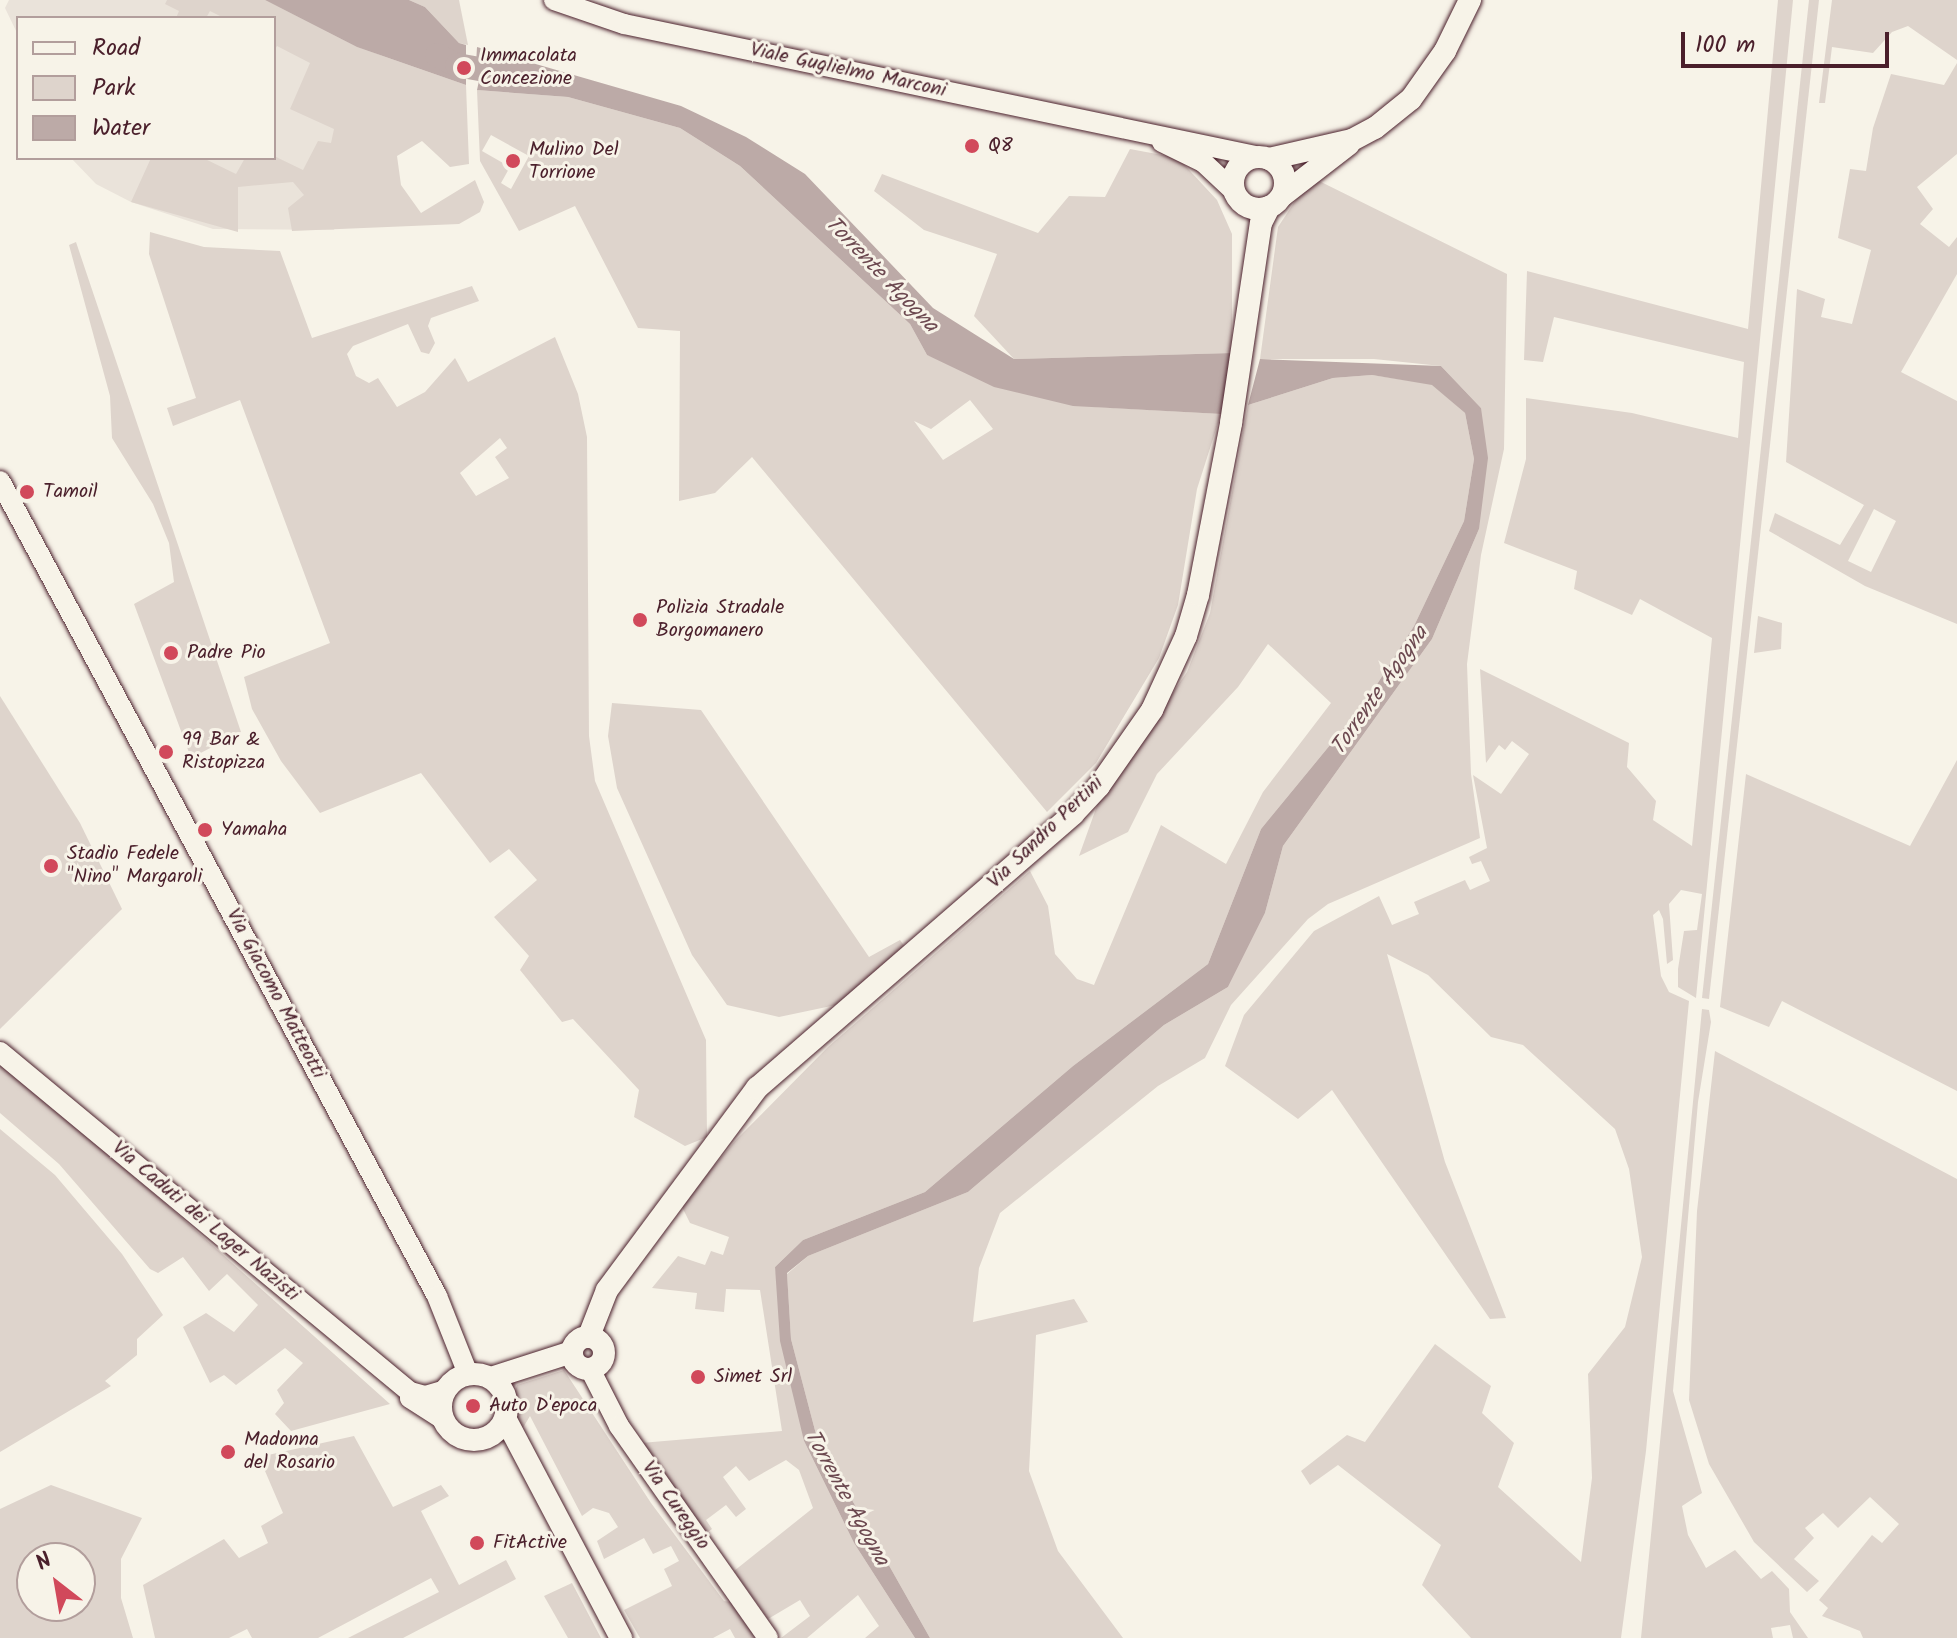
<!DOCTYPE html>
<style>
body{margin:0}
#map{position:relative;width:1957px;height:1638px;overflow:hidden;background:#f7f3e8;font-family:Kalam,sans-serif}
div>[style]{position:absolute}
.built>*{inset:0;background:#eae3da}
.green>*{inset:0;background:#ded4cc}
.water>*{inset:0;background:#bcaaa7}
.river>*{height:24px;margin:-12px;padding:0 12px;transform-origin:12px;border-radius:12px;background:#bcaaa7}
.roads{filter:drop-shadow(0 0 2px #4a1f2b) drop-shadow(0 0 2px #4a1f2b)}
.secondary>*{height:20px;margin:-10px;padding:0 10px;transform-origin:10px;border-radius:10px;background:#f7f3e8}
.primary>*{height:22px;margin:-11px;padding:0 11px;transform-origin:11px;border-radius:11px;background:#f7f3e8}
.primary>.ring{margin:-11px;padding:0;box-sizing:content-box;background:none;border:22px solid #f7f3e8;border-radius:50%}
.dots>*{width:22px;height:22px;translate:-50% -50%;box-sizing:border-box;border:4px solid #f7f3e8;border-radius:50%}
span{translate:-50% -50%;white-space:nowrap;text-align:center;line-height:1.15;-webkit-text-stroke:6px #f7f3e8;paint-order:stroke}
.poi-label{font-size:20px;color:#4a1f2b}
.left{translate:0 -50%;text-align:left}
.street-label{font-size:20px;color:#4a1f2b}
.water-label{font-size:22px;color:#6c4950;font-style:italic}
.legend{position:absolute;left:16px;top:16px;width:260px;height:144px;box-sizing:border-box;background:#f7f3e8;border:2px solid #b29e9c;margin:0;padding:10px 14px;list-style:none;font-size:24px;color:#4a1f2b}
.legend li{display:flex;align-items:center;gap:16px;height:40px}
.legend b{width:40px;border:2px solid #b29e9c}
.north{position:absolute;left:16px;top:1542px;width:80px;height:80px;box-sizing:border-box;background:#f7f3e8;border:2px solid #b29e9c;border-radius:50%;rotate:329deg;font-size:22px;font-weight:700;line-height:32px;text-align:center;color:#4a1f2b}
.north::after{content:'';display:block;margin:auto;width:28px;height:36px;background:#d1495b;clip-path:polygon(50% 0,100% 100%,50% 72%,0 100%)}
.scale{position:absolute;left:1681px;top:32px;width:208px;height:36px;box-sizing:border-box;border:4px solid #4a1f2b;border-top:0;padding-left:10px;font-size:24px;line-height:28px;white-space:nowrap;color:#4a1f2b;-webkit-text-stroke:6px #f7f3e8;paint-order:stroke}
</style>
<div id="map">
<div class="built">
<i style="clip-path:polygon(9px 0,265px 0,396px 63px,334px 230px,213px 229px,131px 202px,96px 184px,71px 158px,274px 158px,274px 18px,18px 18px,18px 35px,5px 8px)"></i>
</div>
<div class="green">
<i style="clip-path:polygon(167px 0,265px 0,357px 47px,466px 85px,469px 164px,450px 167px,422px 141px,397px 156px,401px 185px,421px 213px,475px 180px,484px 202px,480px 212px,459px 224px,292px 231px,288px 208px,304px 195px,293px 182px,238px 187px,238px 232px,131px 202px,151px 158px,203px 158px,236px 174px,245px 158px,274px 156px,303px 170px,318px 141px,331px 143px,334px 129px,290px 109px,310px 63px,277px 46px,274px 51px,274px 18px,224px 18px,210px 11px,206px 18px,176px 18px,179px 11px,165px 4px)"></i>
<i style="clip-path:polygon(409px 0,459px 0,468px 45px,459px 43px,425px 7px)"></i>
<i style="clip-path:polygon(1778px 0,1793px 0,1696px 998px,1678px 987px,1678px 969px,1684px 931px,1697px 930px,1702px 894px,1681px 890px,1669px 904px,1673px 960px,1667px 964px,1663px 919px,1659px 910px,1653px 915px,1661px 976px,1669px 992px,1689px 1001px,1646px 1451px,1621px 1638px,1471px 1638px,1422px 1585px,1441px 1545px,1338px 1465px,1310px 1485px,1301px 1471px,1347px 1435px,1365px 1442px,1435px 1344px,1491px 1386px,1482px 1413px,1514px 1443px,1498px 1487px,1581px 1562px,1592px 1478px,1588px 1374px,1625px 1327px,1642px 1257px,1629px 1169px,1615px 1129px,1523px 1045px,1491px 1037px,1428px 975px,1387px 954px,1445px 1162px,1506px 1318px,1490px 1319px,1332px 1090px,1298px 1119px,1225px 1066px,1244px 1015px,1314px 931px,1379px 896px,1392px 925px,1419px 914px,1414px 902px,1465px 880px,1470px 890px,1490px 881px,1481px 861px,1472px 864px,1469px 857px,1487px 848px,1473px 775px,1501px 794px,1529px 754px,1512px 741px,1505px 750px,1499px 745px,1486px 763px,1480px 669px,1629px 743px,1627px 767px,1656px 801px,1653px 820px,1692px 846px,1712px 638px,1640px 599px,1632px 615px,1574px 589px,1577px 571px,1504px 543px,1526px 459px,1526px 398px,1632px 413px,1738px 438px,1744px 362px,1554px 317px,1543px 362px,1524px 360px,1527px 271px,1748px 329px)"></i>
<i style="clip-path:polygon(1809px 0,1819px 0,1709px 999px,1702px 998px)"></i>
<i style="clip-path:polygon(1832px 0,1957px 0,1957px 60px,1908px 26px,1892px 32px,1873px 53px,1832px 47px,1825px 103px,1819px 103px)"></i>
<i style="clip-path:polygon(evenodd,1957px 63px,1957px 154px,1917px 187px,1933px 209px,1920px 224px,1949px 247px,1957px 237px,1957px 274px,1901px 372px,1957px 401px,1957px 624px,1865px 586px,1769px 531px,1775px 513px,1840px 545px,1864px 505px,1786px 462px,1797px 289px,1825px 299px,1821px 317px,1852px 324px,1871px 250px,1838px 238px,1850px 169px,1866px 171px,1873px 128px,1891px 74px,1944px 85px,1957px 63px,1874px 509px,1896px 521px,1871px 572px,1848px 561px,1874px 509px)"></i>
<i style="clip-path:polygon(evenodd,477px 90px,568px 97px,680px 128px,740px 166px,910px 324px,927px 355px,1095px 407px,1221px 414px,1197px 489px,1178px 605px,1159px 658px,1096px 763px,1047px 812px,752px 457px,715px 493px,679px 501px,680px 331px,638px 328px,575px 206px,519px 231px,480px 161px,477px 90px,491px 135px,529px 156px,511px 189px,501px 183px,510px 167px,482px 151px,491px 135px,477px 90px,970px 400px,993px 429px,943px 460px,914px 421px,931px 429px,970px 400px)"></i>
<i style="clip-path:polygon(1130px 149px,1178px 158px,1217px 200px,1232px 234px,1232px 353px,1014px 359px,974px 316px,997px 254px,924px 230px,874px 191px,882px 174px,1038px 233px,1069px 196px,1105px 197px)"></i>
<i style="clip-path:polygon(1311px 177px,1507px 274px,1504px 449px,1481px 555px,1467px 664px,1471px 774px,1480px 838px,1328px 904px,1308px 919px,1231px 1005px,1205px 1058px,1158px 1086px,1000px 1213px,979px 1268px,973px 1322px,1074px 1299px,1088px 1322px,1036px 1335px,1029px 1471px,1058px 1551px,1123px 1638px,930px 1638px,817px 1438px,791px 1339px,787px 1274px,808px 1256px,968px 1192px,1164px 1025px,1228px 987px,1265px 913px,1283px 846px,1432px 639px,1479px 529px,1481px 408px,1441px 366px,1374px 359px,1260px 359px,1278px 227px)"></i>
<i style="clip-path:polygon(evenodd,150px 232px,204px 247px,280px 251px,312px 338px,472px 286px,479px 301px,431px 318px,428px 326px,435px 343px,429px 354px,421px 352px,408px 324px,353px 346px,347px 354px,356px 376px,369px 383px,378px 378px,397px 407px,425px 392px,455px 358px,468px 382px,555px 337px,578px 394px,587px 437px,589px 736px,595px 781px,706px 1040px,707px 1137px,685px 1146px,634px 1117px,639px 1090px,573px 1019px,562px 1022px,520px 970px,529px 956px,494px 917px,537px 880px,509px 849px,490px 863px,421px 773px,320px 813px,281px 761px,252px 709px,244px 677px,330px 643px,240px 400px,173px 426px,167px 408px,196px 398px,149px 254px,150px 232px,500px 438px,507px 448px,495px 457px,509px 478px,476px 496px,460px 473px,500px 438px)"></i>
<i style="clip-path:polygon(76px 242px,241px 732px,191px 758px,134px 604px,174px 582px,169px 543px,153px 504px,112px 438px,110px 396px,69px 245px)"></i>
<i style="clip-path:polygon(1372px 375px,1432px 384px,1465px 413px,1474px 459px,1464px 521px,1414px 626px,1367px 700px,1261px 829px,1208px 964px,1073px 1066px,925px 1192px,803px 1240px,775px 1267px,804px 1441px,854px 1543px,915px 1638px,865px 1638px,879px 1626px,858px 1595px,807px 1638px,781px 1638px,810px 1616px,800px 1600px,768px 1619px,734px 1571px,813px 1508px,799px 1470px,786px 1460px,749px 1481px,736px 1466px,723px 1477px,746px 1509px,736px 1517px,726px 1505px,706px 1520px,712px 1529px,705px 1534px,641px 1443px,782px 1431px,760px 1290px,726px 1289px,724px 1312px,695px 1309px,697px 1293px,652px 1288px,678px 1256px,705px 1265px,711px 1251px,723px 1255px,729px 1237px,690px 1223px,681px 1205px,736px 1140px,828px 1047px,1030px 871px,1048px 906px,1055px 954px,1077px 979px,1094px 985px,1161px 825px,1226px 864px,1263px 792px,1331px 703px,1268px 644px,1238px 687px,1157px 774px,1128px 832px,1079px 856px,1098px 803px,1187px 672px,1210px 613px,1248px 405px,1333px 378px)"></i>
<i style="clip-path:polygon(1758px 616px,1782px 623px,1781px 649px,1754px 653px)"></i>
<i style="clip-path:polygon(0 696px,80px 823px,122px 909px,0 1029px)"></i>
<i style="clip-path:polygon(612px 703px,701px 710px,869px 957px,900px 940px,905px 947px,836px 1005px,779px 1017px,727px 1005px,692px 955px,617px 788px,608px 736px)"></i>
<i style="clip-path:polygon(1957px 760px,1957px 1091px,1782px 1001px,1769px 1027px,1720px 1007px,1746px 774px,1910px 846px)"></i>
<i style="clip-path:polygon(1702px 1009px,1709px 1010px,1711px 1022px,1698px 1102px,1673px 1391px,1702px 1493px,1682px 1506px,1688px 1535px,1706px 1568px,1735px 1550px,1761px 1579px,1772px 1571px,1789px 1589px,1790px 1612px,1808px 1638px,1793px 1638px,1790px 1625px,1771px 1628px,1773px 1638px,1641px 1638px)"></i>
<i style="clip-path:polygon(1715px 1051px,1957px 1179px,1957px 1638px,1863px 1638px,1860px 1631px,1822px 1616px,1828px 1608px,1819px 1600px,1872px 1535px,1882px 1543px,1899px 1524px,1870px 1497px,1838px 1528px,1823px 1513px,1805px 1528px,1814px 1538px,1794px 1559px,1819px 1581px,1807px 1592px,1754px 1542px,1709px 1464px,1689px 1400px,1697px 1211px)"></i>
<i style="clip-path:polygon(0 1062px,165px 1203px,390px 1404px,291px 1431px,275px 1414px,284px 1403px,277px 1390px,303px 1363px,285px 1348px,236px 1385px,224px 1375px,210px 1383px,183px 1327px,206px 1313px,234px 1332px,258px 1305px,227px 1274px,209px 1291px,183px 1257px,158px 1273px,150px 1269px,59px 1164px,0 1113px)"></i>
<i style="clip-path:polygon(0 1129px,55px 1175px,122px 1254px,163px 1315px,137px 1339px,137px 1355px,105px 1381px,111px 1386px,0 1452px)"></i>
<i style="clip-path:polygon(564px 1370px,651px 1503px,724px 1601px,732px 1602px,759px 1638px,735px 1638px,730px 1629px,713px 1638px,640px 1638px,624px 1610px,672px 1586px,664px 1569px,679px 1561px,671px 1546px,653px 1554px,644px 1538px,604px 1559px,597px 1541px,618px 1527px,609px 1513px,593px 1508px,582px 1516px,530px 1416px,521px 1431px,509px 1409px,517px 1385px)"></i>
<i style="clip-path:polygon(354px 1436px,393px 1507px,441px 1485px,449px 1496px,421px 1511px,459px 1585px,506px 1560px,516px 1579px,403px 1638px,348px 1638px,439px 1592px,431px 1578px,318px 1638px,252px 1638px,247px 1629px,229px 1638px,155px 1638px,143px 1585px,224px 1539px,239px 1558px,268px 1543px,261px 1526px,283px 1513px,259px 1457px)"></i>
<i style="clip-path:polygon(evenodd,51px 1485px,142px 1518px,121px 1559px,121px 1598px,133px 1638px,0 1638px,0 1509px,51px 1485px,32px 1558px,80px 1558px,80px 1606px,32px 1606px,32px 1558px)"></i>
<i style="clip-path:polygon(572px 1583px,601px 1638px,568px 1638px,544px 1596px)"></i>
</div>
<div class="water">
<i style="clip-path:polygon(265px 0,409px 0,425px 7px,459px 43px,466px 45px,466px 85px,357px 47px)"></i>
<i style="clip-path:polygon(477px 47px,681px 106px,746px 137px,805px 174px,933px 308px,1014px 359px,1232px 353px,1221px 414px,1073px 406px,994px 387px,927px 355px,910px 324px,740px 166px,680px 128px,568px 97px,477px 90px,482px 67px,476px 64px)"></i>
<i style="clip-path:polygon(1260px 359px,1441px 366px,1481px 408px,1488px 458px,1479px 529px,1432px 639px,1283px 846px,1265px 913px,1228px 987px,1164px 1025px,968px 1192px,808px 1256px,787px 1273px,791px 1339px,817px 1438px,930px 1638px,915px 1638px,854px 1543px,804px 1441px,780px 1341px,775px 1267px,803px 1240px,925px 1192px,1073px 1066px,1208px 964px,1261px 829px,1367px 700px,1414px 626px,1464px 521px,1474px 459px,1465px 413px,1432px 385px,1372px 375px,1333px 378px,1248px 405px)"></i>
</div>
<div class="river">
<i style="left:437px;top:55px;width:22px;rotate:27deg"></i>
<i style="left:457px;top:65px;width:57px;rotate:10.1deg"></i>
</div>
<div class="roads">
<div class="secondary">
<i style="left:554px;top:0;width:74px;rotate:18.9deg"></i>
<i style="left:624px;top:24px;width:650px;rotate:11.81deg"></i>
<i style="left:1162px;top:142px;width:46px;rotate:26deg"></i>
<i style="left:1203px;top:162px;width:42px;rotate:43.1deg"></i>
<i style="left:0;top:481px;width:925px;rotate:61.8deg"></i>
<i style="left:437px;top:1296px;width:84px;rotate:68.3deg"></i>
<i style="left:0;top:1052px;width:533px;rotate:39.67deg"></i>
<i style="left:410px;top:1392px;width:16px;rotate:15deg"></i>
<i style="left:425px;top:1396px;width:22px;rotate:-16deg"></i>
<i style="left:590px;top:1369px;width:64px;rotate:63deg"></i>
<i style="left:619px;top:1426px;width:259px;rotate:54.9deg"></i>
<i style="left:410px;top:1392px;width:6px;rotate:90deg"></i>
<i style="left:410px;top:1398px;width:40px;rotate:32.9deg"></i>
</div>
<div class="primary">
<i class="ring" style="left:1233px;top:157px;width:30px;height:30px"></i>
<i style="left:1269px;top:159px;width:85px;rotate:-12.9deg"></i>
<i style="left:1352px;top:140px;width:26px;rotate:-28deg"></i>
<i style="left:1375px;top:128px;width:46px;rotate:-38.9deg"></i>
<i style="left:1411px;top:99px;width:59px;rotate:-54.7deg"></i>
<i style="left:1445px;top:51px;width:57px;rotate:-63.9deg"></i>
<i style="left:1283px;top:195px;width:83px;rotate:-37.7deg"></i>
<i style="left:589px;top:1336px;width:49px;rotate:-68.6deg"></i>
<i style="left:607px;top:1290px;width:252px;rotate:-53.4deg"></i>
<i style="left:757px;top:1088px;width:418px;rotate:-40.9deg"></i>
<i style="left:1073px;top:814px;width:38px;rotate:-47deg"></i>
<i style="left:1099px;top:786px;width:93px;rotate:-55.1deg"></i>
<i style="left:1152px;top:710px;width:81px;rotate:-65.3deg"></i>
<i style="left:1186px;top:636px;width:43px;rotate:-73.7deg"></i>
<i style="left:1198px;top:595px;width:175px;rotate:-79.1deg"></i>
<i style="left:1231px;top:423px;width:202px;rotate:-81.5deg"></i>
<i style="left:1261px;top:223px;width:18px;rotate:-63deg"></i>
<i class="ring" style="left:572px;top:1337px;width:10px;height:10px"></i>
<i class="ring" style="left:441px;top:1374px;width:44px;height:44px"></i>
<i style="left:491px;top:1378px;width:85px;rotate:-17.8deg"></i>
<i style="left:505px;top:1418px;width:249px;rotate:62.2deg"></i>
</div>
</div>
<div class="dots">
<i style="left:464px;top:68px;background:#d1495b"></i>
<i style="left:972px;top:146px;background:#d1495b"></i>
<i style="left:513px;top:161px;background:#d1495b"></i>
<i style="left:27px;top:492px;background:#d1495b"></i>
<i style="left:640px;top:620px;background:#d1495b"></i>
<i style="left:171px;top:653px;background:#d1495b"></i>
<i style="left:166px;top:752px;background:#d1495b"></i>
<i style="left:205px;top:830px;background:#d1495b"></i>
<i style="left:51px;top:866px;background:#d1495b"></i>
<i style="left:698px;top:1377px;background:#d1495b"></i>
<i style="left:473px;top:1406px;background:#d1495b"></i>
<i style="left:228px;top:1452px;background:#d1495b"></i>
<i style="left:477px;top:1543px;background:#d1495b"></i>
</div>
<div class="poi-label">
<span class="left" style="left:480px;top:68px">Immacolata<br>Concezione</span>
<span class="left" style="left:988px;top:146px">Q8</span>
<span class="left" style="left:529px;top:162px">Mulino Del<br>Torrione</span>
<span class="left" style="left:43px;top:492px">Tamoil</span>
<span class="left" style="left:656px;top:620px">Polizia Stradale<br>Borgomanero</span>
<span class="left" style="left:187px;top:653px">Padre Pio</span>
<span class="left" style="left:182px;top:752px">99 Bar &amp;<br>Ristopizza</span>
<span class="left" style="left:221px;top:830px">Yamaha</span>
<span class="left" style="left:67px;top:866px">Stadio Fedele<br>"Nino" Margaroli</span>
<span class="left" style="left:714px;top:1377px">Simet Srl</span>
<span class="left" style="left:489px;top:1406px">Auto D'epoca</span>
<span class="left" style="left:244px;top:1452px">Madonna<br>del Rosario</span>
<span class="left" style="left:493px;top:1543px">FitActive</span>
</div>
<div class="street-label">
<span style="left:848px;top:71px;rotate:12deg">Viale Guglielmo Marconi</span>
<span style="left:1046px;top:833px;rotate:-44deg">Via Sandro Pertini</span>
<span style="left:275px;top:994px;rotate:62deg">Via Giacomo Matteotti</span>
<span style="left:205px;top:1222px;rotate:40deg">Via Caduti dei Lager Nazisti</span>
<span style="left:675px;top:1506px;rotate:55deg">Via Cureggio</span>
</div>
<div class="water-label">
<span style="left:881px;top:275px;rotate:46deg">Torrente Agogna</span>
<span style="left:1380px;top:691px;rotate:-55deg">Torrente Agogna</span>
<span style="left:846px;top:1498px;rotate:61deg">Torrente Agogna</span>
</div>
<ul class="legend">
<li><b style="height:10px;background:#f7f3e8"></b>Road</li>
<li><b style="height:22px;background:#ded4cc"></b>Park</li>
<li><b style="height:22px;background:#bcaaa7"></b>Water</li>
</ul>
<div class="north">N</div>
<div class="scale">100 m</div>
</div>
